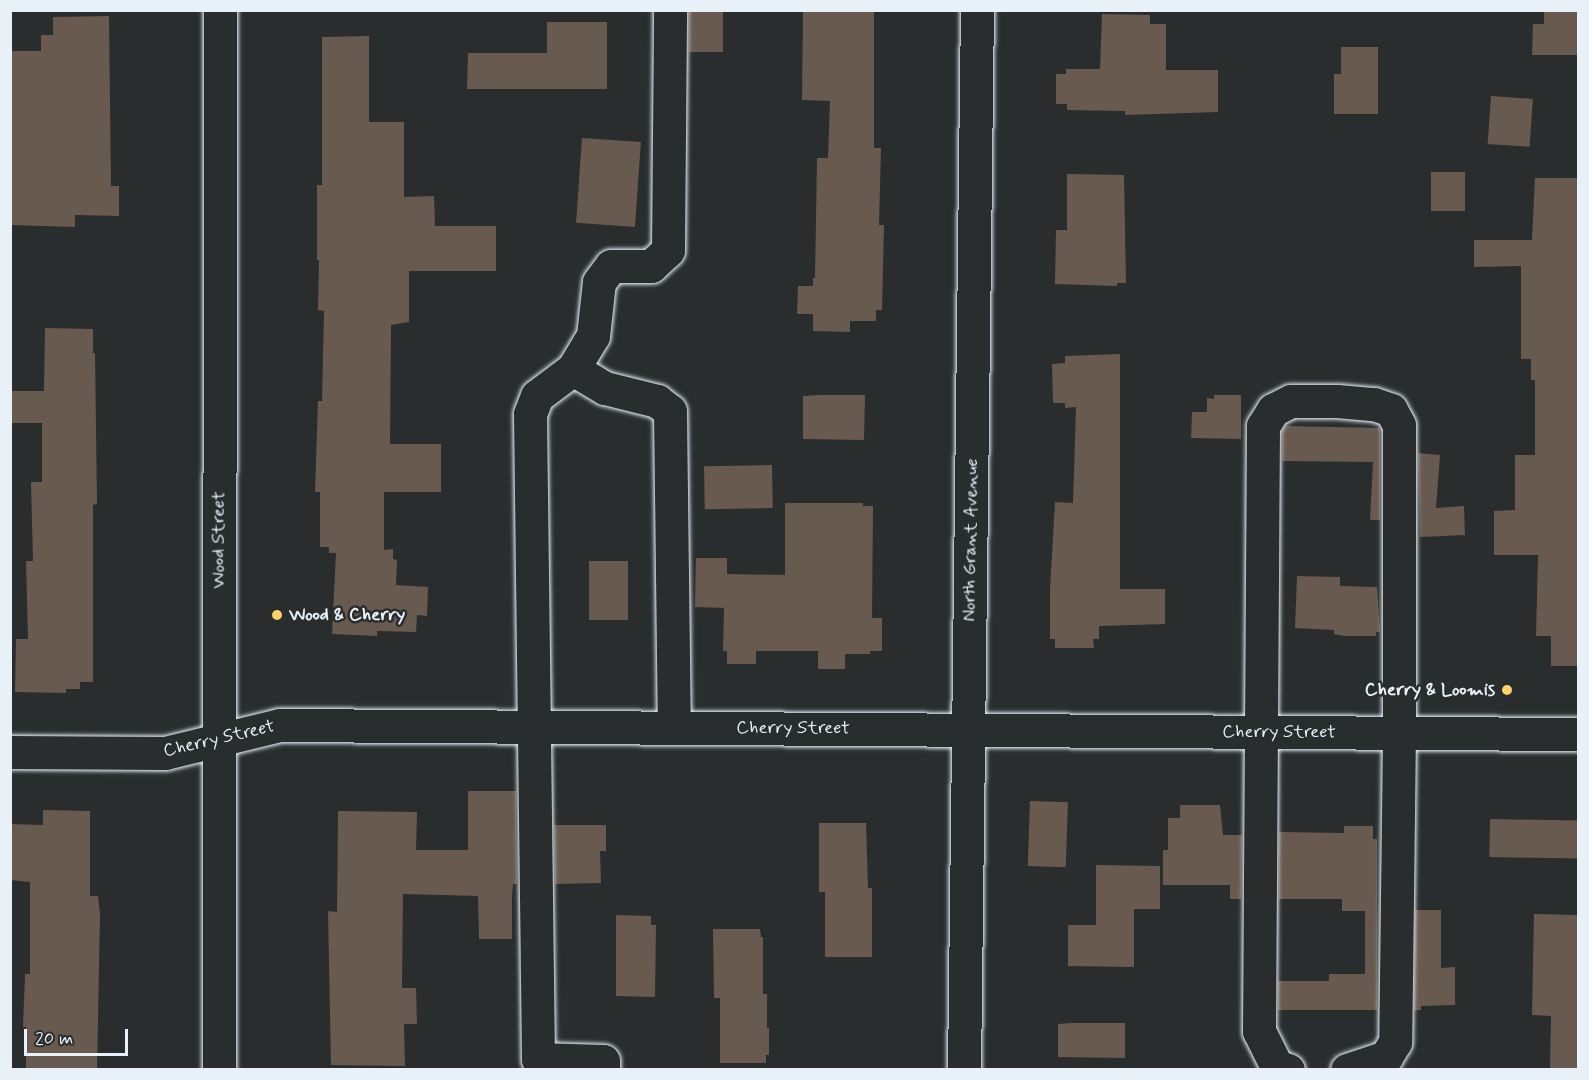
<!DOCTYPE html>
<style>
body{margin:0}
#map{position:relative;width:1589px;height:1080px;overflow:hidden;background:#2a2d2e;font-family:Mynerve,sans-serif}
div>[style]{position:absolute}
.building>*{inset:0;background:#685a4f;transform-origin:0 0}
.roads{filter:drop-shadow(0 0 2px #e8f1f8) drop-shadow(0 0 2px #e8f1f8)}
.minor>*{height:33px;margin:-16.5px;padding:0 16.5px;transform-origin:16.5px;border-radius:16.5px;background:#2a2d2e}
.dots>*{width:16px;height:16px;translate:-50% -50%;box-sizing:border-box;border:3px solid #2a2d2e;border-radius:50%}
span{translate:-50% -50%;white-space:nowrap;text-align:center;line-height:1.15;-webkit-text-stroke:5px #2a2d2e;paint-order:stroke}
.street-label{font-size:18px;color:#e8f1f8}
.poi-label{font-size:18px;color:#e8f1f8;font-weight:700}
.left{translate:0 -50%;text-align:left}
.right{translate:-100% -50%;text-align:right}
.frame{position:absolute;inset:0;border:12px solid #e8f1f8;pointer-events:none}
.scale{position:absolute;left:24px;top:1029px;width:104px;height:27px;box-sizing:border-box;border:3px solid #e8f1f8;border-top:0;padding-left:8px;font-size:18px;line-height:21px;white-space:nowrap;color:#e8f1f8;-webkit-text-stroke:4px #2a2d2e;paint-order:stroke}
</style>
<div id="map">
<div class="building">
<i style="left:689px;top:10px;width:34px;height:42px"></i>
<i style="clip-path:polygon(803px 10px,874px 10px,874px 148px,881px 148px,879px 225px,884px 225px,882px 310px,876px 310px,876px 321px,850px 321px,850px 332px,813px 331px,813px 314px,797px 314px,798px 286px,813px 286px,813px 278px,815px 278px,817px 158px,828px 158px,830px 101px,802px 100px)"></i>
<i style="clip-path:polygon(1544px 11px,1578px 12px,1578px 55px,1532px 55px,1533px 24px,1544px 24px)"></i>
<i style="clip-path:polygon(1102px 14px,1150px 15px,1150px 24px,1166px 24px,1166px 70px,1218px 70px,1218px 112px,1125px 115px,1125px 111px,1067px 110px,1067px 104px,1056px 104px,1056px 74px,1066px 74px,1066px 69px,1100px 69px)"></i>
<i style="clip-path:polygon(109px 16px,111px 186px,119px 186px,119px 216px,75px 215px,75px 227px,10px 225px,10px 51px,41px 51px,41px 35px,53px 35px,53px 17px)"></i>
<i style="clip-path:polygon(547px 22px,607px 22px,607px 89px,467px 89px,468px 53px,547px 53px)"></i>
<i style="clip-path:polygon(369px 36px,369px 122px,404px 122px,404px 197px,434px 196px,435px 226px,496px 226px,496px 271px,409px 271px,409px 322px,391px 325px,390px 444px,441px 444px,441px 492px,384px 492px,384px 550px,393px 549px,393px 559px,397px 560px,396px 585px,428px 587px,427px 616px,417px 615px,416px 632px,377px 631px,377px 636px,332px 634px,336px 553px,329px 553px,329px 547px,320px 547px,320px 492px,315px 492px,318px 401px,322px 401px,324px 311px,318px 310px,319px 260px,317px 260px,317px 185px,322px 185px,322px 37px)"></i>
<i style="clip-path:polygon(1341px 47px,1378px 47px,1378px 114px,1334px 114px,1334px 74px,1341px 74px)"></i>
<i style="left:1491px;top:96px;width:42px;height:48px;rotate:4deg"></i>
<i style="left:582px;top:138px;width:59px;height:85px;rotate:4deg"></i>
<i style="left:1431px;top:172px;width:34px;height:39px"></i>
<i style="clip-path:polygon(1067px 174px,1124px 175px,1126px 283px,1117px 283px,1117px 286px,1055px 284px,1056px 230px,1067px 230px)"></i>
<i style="clip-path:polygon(1535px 178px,1578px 178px,1578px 666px,1551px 666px,1551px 636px,1536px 636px,1538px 555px,1494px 555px,1494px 511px,1515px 510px,1515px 455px,1535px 455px,1535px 380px,1531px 380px,1531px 359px,1521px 359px,1521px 266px,1474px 267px,1474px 240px,1532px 240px)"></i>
<i style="clip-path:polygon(45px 328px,93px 329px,93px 353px,95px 353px,97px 504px,93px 505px,93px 682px,80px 682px,80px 689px,66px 689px,66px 693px,15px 692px,16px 639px,28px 639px,26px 561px,33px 561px,31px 482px,42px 482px,42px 423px,10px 423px,10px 391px,44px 391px)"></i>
<i style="clip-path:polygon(1120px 354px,1120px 589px,1165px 589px,1165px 624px,1099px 626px,1099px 639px,1093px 639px,1094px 648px,1055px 648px,1055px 639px,1050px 639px,1050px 589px,1055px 502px,1073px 503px,1076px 407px,1065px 408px,1065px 403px,1053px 403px,1052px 364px,1065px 363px,1065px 356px)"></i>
<i style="clip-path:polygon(819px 395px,865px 395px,864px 440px,803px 439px,803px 396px)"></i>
<i style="clip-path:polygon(1214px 395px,1241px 395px,1241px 439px,1191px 438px,1192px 412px,1207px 412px,1207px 398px,1214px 399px)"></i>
<i style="clip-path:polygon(1285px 426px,1380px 428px,1380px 520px,1370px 520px,1373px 462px,1282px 461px,1282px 431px)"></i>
<i style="clip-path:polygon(1418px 453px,1440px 455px,1436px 508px,1464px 506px,1465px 535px,1420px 537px)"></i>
<i style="left:772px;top:465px;width:43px;height:68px;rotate:89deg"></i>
<i style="clip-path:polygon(785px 503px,863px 503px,863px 506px,873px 506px,872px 618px,882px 618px,882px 651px,870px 651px,870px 654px,845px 654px,845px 669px,818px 669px,818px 651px,756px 651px,756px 664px,727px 664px,727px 651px,723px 651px,724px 608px,695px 607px,696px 558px,727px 558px,727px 574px,785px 575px)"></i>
<i style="left:589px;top:561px;width:39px;height:59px"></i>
<i style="clip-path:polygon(1297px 576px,1340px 577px,1340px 586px,1377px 587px,1380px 632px,1376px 632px,1376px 636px,1344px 636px,1334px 634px,1334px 630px,1295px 628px)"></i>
<i style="clip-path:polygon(468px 791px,516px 791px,517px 884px,513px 884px,512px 896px,512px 939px,479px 939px,478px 896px,403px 894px,402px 988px,416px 988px,417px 1024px,404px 1024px,405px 1066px,331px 1065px,328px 911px,337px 912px,338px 811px,417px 812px,416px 850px,468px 850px)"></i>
<i style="left:1030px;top:801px;width:38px;height:65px;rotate:2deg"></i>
<i style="clip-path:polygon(1180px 805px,1220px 805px,1223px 835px,1242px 835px,1241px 899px,1230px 899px,1230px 885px,1163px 885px,1163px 850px,1168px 850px,1168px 818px,1180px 818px)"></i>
<i style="clip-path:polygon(43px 810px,90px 811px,90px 896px,98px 896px,100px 914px,97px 1070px,26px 1070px,26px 1027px,23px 1027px,25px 974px,30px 974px,30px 882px,10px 880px,10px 824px,43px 825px)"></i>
<i style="left:1490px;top:819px;width:88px;height:38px;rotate:1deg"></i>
<i style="clip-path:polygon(819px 823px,866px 823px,868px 888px,872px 888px,872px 957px,825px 957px,825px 892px,819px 892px)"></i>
<i style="clip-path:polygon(554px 825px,606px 825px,606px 851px,600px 851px,601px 883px,555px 884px)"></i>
<i style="clip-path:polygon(1344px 826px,1373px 826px,1373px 839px,1377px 839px,1377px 1010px,1278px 1010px,1278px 981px,1329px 981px,1329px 974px,1365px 974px,1365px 911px,1342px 911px,1342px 899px,1279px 899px,1279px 832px,1344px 833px)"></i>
<i style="clip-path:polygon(1096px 865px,1160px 866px,1160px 909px,1134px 909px,1134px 967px,1068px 966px,1068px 925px,1096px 925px)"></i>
<i style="clip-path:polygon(1415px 910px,1441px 910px,1441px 968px,1455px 967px,1455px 1005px,1421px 1006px,1421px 1010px,1414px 1010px)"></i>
<i style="clip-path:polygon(1534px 914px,1578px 915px,1578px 1070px,1550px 1070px,1551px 1016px,1532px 1015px)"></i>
<i style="clip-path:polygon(616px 915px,651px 916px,651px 925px,656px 925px,655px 997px,616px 996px)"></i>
<i style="clip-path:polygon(713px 929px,760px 929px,761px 937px,763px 937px,763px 994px,767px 994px,767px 1028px,769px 1028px,769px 1055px,766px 1055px,766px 1063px,720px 1063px,720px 998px,714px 998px)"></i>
<i style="clip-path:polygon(1072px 1023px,1125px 1023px,1125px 1058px,1058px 1057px,1058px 1024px)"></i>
</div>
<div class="roads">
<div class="minor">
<i style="left:573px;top:369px;width:39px;rotate:-59deg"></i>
<i style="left:593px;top:336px;width:54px;rotate:-83.7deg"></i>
<i style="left:599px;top:282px;width:20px;rotate:-53deg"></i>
<i style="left:611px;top:266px;width:40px"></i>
<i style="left:651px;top:266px;width:23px;rotate:-43deg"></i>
<i style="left:668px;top:250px;width:240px;rotate:-89.5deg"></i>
<i style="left:10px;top:752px;width:155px;rotate:0.4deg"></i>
<i style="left:165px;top:753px;width:118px;rotate:-13.7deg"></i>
<i style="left:280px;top:725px;width:1298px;rotate:0.4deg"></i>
<i style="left:219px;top:1070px;width:1060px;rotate:-89.95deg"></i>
<i style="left:603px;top:1070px;width:9px;rotate:-90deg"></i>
<i style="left:603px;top:1061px;width:65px;rotate:-178.2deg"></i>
<i style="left:538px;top:1059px;width:645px;rotate:-90.71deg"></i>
<i style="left:530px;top:414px;width:19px;rotate:-69deg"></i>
<i style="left:537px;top:396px;width:45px;rotate:-36.9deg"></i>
<i style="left:573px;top:369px;width:37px;rotate:31deg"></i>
<i style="left:605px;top:388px;width:54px;rotate:14deg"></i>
<i style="left:657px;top:401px;width:16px;rotate:38deg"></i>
<i style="left:670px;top:411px;width:316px;rotate:89.3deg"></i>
<i style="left:964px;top:1070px;width:1060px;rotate:-89.3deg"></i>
<i style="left:1288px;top:1070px;width:11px;rotate:-165deg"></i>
<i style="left:1277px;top:1067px;width:40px;rotate:-116.6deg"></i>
<i style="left:1259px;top:1031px;width:605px;rotate:-89.62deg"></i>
<i style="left:1263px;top:426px;width:19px;rotate:-58deg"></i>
<i style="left:1273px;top:410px;width:20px;rotate:-27deg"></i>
<i style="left:1291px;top:401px;width:46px"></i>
<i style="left:1337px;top:401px;width:37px;rotate:5deg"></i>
<i style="left:1374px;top:404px;width:18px;rotate:19deg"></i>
<i style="left:1391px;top:410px;width:17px;rotate:62deg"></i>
<i style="left:1399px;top:425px;width:308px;rotate:90deg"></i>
<i style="left:1399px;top:733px;width:309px;rotate:90.7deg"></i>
<i style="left:1395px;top:1042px;width:17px;rotate:121deg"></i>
<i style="left:1386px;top:1057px;width:41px;rotate:161.6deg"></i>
</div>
</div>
<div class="dots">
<i style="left:277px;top:615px;background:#ffd166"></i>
<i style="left:1507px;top:690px;background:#ffd166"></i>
</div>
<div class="street-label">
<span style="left:219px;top:540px;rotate:-90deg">Wood Street</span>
<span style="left:971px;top:540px;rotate:-89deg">North Grant Avenue</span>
<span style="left:793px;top:728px">Cherry Street</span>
<span style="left:1279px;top:732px">Cherry Street</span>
<span style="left:219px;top:739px;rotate:-13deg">Cherry Street</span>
</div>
<div class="poi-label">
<span class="left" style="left:289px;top:615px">Wood &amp; Cherry</span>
<span class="right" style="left:1495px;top:690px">Cherry &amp; Loomis</span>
</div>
<div class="frame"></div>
<div class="scale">20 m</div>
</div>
